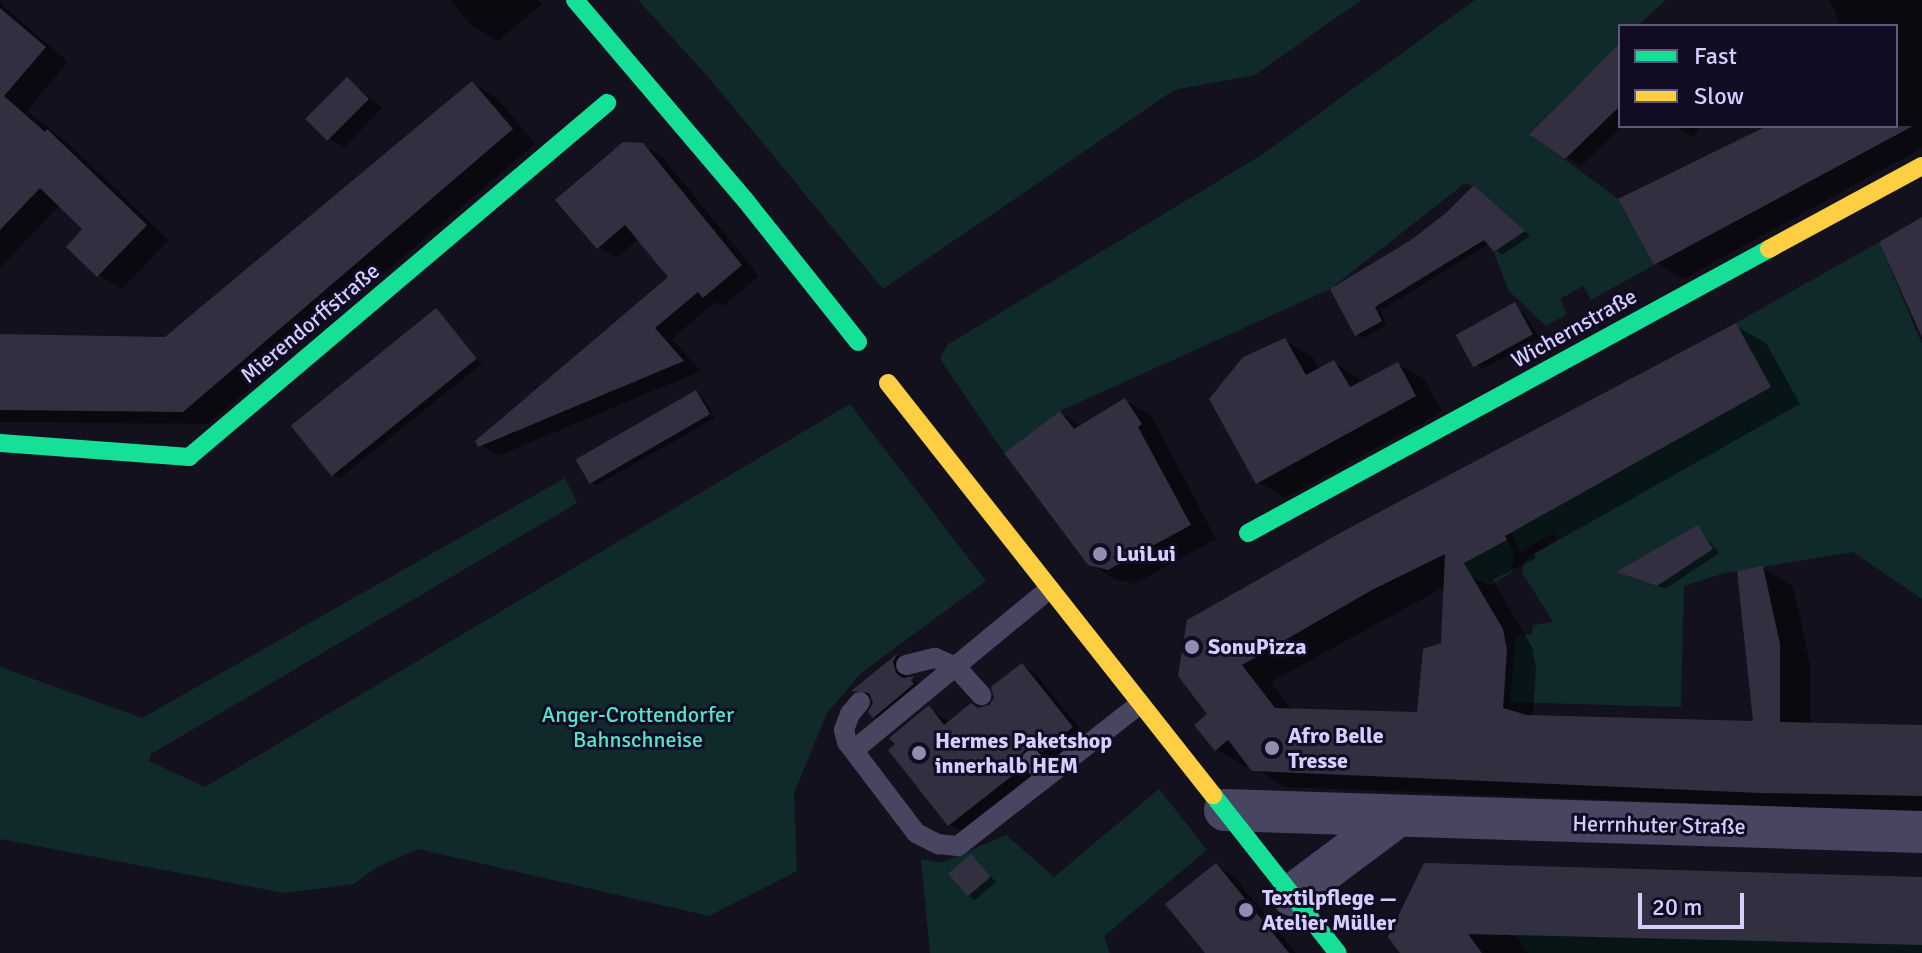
<!DOCTYPE html>
<meta charset="utf-8">
<style>
body{margin:0}
#map{position:relative;width:1922px;height:953px;overflow:hidden;background:#14111e;font-family:Signika,sans-serif}
div>[style]{position:absolute}
.green>*{inset:0;background:#10292b}
.shadow>*{inset:0;background:#0007}
.building>*{inset:0;background:#322f40;transform-origin:0 0}
.lane>*{height:20px;margin:-10px;padding:0 10px;transform-origin:10px;border-radius:10px;background:#47455f}
.street>*{height:42px;margin:-21px;padding:0 21px;transform-origin:21px;border-radius:21px;background:#47455f}
.fast>*{height:18px;margin:-9px;padding:0 9px;transform-origin:9px;border-radius:9px;background:#16e098}
.slow>*{height:18px;margin:-9px;padding:0 9px;transform-origin:9px;border-radius:9px;background:#ffcf43}
.dots>*{width:22px;height:22px;translate:-50% -50%;box-sizing:border-box;border:4px solid #110c23;border-radius:50%}
span{translate:-50% -50%;white-space:nowrap;text-align:center;line-height:1.15;-webkit-text-stroke:6px #110c23;paint-order:stroke}
.street-label{font-size:22px;color:#d5ceff}
.poi-label{font-size:22px;color:#d5ceff;font-weight:700}
.left{translate:0 -50%;text-align:left}
.park-label{font-size:22px;color:#52e7c8}
.legend{position:absolute;left:1618px;top:24px;width:280px;height:104px;box-sizing:border-box;background:#110c23;border:2px solid #5f5a7b;margin:0;padding:10px 14px;list-style:none;font-size:24px;color:#d5ceff}
.legend li{display:flex;align-items:center;gap:16px;height:40px}
.legend b{width:40px;border:2px solid #5f5a7b}
.scale{position:absolute;left:1638px;top:893px;width:106px;height:36px;box-sizing:border-box;border:4px solid #d5ceff;border-top:0;padding-left:10px;font-size:24px;line-height:28px;white-space:nowrap;color:#d5ceff;-webkit-text-stroke:6px #110c23;paint-order:stroke}
</style>
<div id="map">
<div class="green">
<i style="clip-path:polygon(638px 0,1361px 0,1255px 75px,1174px 90px,883px 289px,711px 80px)"></i>
<i style="clip-path:polygon(1475px 0,1666px 0,1637px 26px,1620px 26px,1620px 43px,1529px 133px,1618px 199px,1654px 265px,1591px 300px,1583px 286px,1560px 299px,1567px 314px,1546px 326px,1509px 291px,1494px 253px,1525px 231px,1474px 185px,1464px 184px,1330px 289px,1060px 411px,1004px 453px,940px 359px,947px 345px,1263px 154px)"></i>
<i style="clip-path:polygon(1879px 242px,1922px 344px,1922px 599px,1853px 552px,1725px 573px,1684px 586px,1681px 707px,1510px 702px,1516px 635px,1532px 635px,1533px 625px,1553px 622px,1522px 572px,1526px 559px,1557px 539px,1553px 533px,1521px 552px,1509px 529px,1770px 386px,1736px 323px)"></i>
<i style="clip-path:polygon(850px 404px,986px 581px,861px 673px,827px 713px,794px 793px,797px 871px,709px 916px,418px 849px,377px 867px,354px 884px,285px 893px,0 839px,0 667px,142px 718px,565px 478px,577px 503px,151px 754px,149px 761px,205px 787px)"></i>
<i style="clip-path:polygon(1477px 538px,1485px 552px,1507px 540px,1513px 552px,1513px 571px,1491px 585px,1473px 578px,1457px 549px)"></i>
<i style="clip-path:polygon(1159px 789px,1207px 850px,1104px 936px,1110px 953px,930px 953px,921px 859px,941px 863px,1006px 835px,1054px 877px)"></i>
<i style="clip-path:polygon(1515px 934px,1922px 945px,1922px 953px,1528px 953px)"></i>
</div>
<div class="shadow">
<i style="clip-path:polygon(450px 0,539px 0,542px 4px,498px 41px,471px 25px)"></i>
<i style="clip-path:polygon(1830px 0,1922px 0,1922px 148px,1683px 279px,1656px 263px,1621px 200px,1767px 126px,1896px 126px,1896px 26px,1840px 26px)"></i>
<i style="clip-path:polygon(0 3px,68px 62px,27px 111px,71px 146px,169px 240px,122px 289px,99px 275px,85px 229px,60px 205px,0 268px)"></i>
<i style="clip-path:polygon(1620px 46px,1620px 126px,1623px 126px,1581px 166px,1566px 157px)"></i>
<i style="clip-path:polygon(347px 80px,382px 108px,344px 148px,330px 139px)"></i>
<i style="clip-path:polygon(472px 83px,496px 97px,535px 144px,208px 424px,0 422px,0 336px,166px 339px)"></i>
<i style="clip-path:polygon(1675px 126px,1701px 126px,1693px 137px)"></i>
<i style="clip-path:polygon(642px 145px,662px 156px,759px 276px,723px 306px,715px 302px,672px 339px,701px 371px,498px 456px,480px 445px,671px 277px,639px 239px,616px 258px,598px 247px)"></i>
<i style="clip-path:polygon(1481px 192px,1530px 236px,1502px 255px,1489px 244px,1380px 311px,1387px 325px,1363px 338px,1356px 334px,1412px 242px)"></i>
<i style="clip-path:polygon(1517px 308px,1524px 313px,1539px 338px,1483px 369px,1476px 365px)"></i>
<i style="clip-path:polygon(436px 310px,482px 364px,340px 478px,333px 475px)"></i>
<i style="clip-path:polygon(evenodd,1736px 326px,1766px 343px,1800px 404px,1534px 554px,1536px 558px,1493px 580px,1532px 647px,1536px 668px,1533px 717px,1755px 723px,1763px 568px,1793px 586px,1810px 663px,1810px 725px,1922px 728px,1922px 812px,1284px 787px,1249px 764px,1246px 767px,1216px 749px,1210px 715px,1180px 676px,1736px 326px,1446px 586px,1443px 644px,1419px 714px,1292px 710px,1271px 682px,1446px 586px)"></i>
<i style="clip-path:polygon(1285px 341px,1312px 356px,1320px 370px,1334px 362px,1364px 382px,1398px 364px,1425px 380px,1442px 412px,1285px 498px,1258px 482px)"></i>
<i style="clip-path:polygon(696px 392px,702px 396px,715px 418px,597px 485px,590px 481px)"></i>
<i style="clip-path:polygon(1125px 400px,1151px 415px,1216px 539px,1135px 584px,1115px 579px,1089px 563px,1060px 413px,1082px 426px)"></i>
<i style="clip-path:polygon(1698px 528px,1719px 553px,1665px 589px,1625px 575px)"></i>
<i style="clip-path:polygon(897px 656px,911px 664px,907px 679px,927px 686px,888px 724px,874px 716px,873px 699px,854px 691px)"></i>
<i style="clip-path:polygon(1022px 666px,1035px 673px,1085px 735px,1056px 758px,1045px 753px,1036px 757px,1034px 776px,962px 832px,949px 824px,930px 707px,949px 724px,990px 707px)"></i>
<i style="clip-path:polygon(972px 857px,996px 882px,975px 900px,968px 896px)"></i>
<i style="clip-path:polygon(1216px 865px,1234px 876px,1296px 953px,1207px 953px)"></i>
<i style="clip-path:polygon(1922px 879px,1922px 953px,1402px 953px,1390px 937px)"></i>
</div>
<div class="building">
<i style="clip-path:polygon(0 8px,46px 47px,4px 96px,45px 132px,47px 129px,147px 225px,97px 277px,66px 247px,82px 229px,40px 188px,0 230px)"></i>
<i style="clip-path:polygon(1620px 43px,1620px 106px,1565px 159px,1529px 134px)"></i>
<i style="left:347px;top:77px;width:31px;height:59px;rotate:45deg"></i>
<i style="clip-path:polygon(472px 81px,513px 129px,183px 412px,0 410px,0 334px,165px 337px)"></i>
<i style="clip-path:polygon(1767px 126px,1913px 126px,1654px 265px,1618px 199px)"></i>
<i style="clip-path:polygon(623px 142px,643px 143px,742px 265px,703px 298px,698px 292px,655px 328px,684px 361px,478px 447px,475px 441px,668px 277px,625px 225px,597px 249px,555px 200px)"></i>
<i style="clip-path:polygon(1474px 185px,1525px 231px,1494px 252px,1484px 240px,1375px 307px,1382px 321px,1355px 336px,1330px 289px,1411px 240px,1446px 213px)"></i>
<i style="clip-path:polygon(1922px 217px,1922px 337px,1879px 242px)"></i>
<i style="left:1515px;top:302px;width:37px;height:68px;rotate:61deg"></i>
<i style="left:436px;top:308px;width:65px;height:187px;rotate:51deg"></i>
<i style="clip-path:polygon(evenodd,1736px 323px,1771px 387px,1505px 536px,1507px 540px,1464px 563px,1503px 629px,1507px 650px,1503px 708px,1527px 715px,1753px 721px,1737px 571px,1763px 566px,1780px 644px,1780px 722px,1922px 725px,1922px 796px,1760px 793px,1252px 771px,1228px 740px,1215px 751px,1194px 725px,1207px 714px,1178px 676px,1187px 620px,1340px 533px,1736px 323px,1445px 554px,1441px 643px,1423px 649px,1417px 712px,1275px 708px,1242px 665px,1372px 590px,1445px 554px)"></i>
<i style="clip-path:polygon(1285px 338px,1306px 375px,1334px 360px,1350px 387px,1398px 362px,1416px 396px,1256px 484px,1209px 399px,1243px 357px)"></i>
<i style="left:696px;top:390px;width:28px;height:139px;rotate:60deg"></i>
<i style="clip-path:polygon(1125px 398px,1142px 424px,1138px 427px,1191px 525px,1108px 570px,1088px 565px,1004px 453px,1060px 411px,1074px 429px)"></i>
<i style="clip-path:polygon(1698px 525px,1713px 549px,1657px 586px,1616px 572px)"></i>
<i style="clip-path:polygon(897px 654px,893px 662px,896px 673px,903px 678px,915px 676px,911px 680px,914px 684px,873px 718px,868px 712px,873px 703px,869px 693px,851px 691px)"></i>
<i style="clip-path:polygon(1022px 663px,1073px 727px,1042px 752px,1031px 747px,1024px 750px,1019px 761px,1022px 768px,948px 826px,888px 750px,895px 744px,889px 738px,929px 705px,944px 725px,971px 703px,978px 708px,989px 705px,994px 698px,991px 687px)"></i>
<i style="left:971px;top:854px;width:30px;height:30px;rotate:49deg"></i>
<i style="clip-path:polygon(1216px 863px,1289px 953px,1205px 953px,1165px 904px)"></i>
<i style="clip-path:polygon(1424px 863px,1922px 877px,1922px 945px,1468px 934px,1482px 953px,1400px 953px,1388px 937px)"></i>
</div>
<div class="lane">
<i style="left:906px;top:665px;width:30px;rotate:-14deg"></i>
<i style="left:935px;top:658px;width:23px;rotate:23deg"></i>
<i style="left:956px;top:667px;width:38px;rotate:48deg"></i>
<i style="left:860px;top:702px;width:16px;rotate:130deg"></i>
<i style="left:850px;top:714px;width:17px;rotate:111deg"></i>
<i style="left:844px;top:730px;width:12px;rotate:76deg"></i>
<i style="left:847px;top:742px;width:114px;rotate:52.8deg"></i>
<i style="left:916px;top:833px;width:25px;rotate:27deg"></i>
<i style="left:938px;top:844px;width:20px;rotate:6deg"></i>
<i style="left:958px;top:846px;width:231px;rotate:-38deg"></i>
<i style="left:854px;top:750px;width:253px;rotate:-39.5deg"></i>
<i style="left:1032px;top:760px;width:21px;rotate:53deg"></i>
</div>
<div class="street">
<i style="left:1225px;top:810px;width:697px;rotate:1.81deg"></i>
<i style="left:1292px;top:895px;width:129px;rotate:-36.8deg"></i>
</div>
<div class="fast">
<i style="left:575px;top:0;width:264px;rotate:49.6deg"></i>
<i style="left:746px;top:201px;width:180px;rotate:51.5deg"></i>
<i style="left:0;top:443px;width:190px;rotate:4.2deg"></i>
<i style="left:189px;top:457px;width:548px;rotate:-40.26deg"></i>
<i style="left:1248px;top:533px;width:593px;rotate:-28.6deg"></i>
<i style="left:1213px;top:795px;width:201px;rotate:51.7deg"></i>
</div>
<div class="slow">
<i style="left:1769px;top:249px;width:174px;rotate:-28.5deg"></i>
<i style="left:888px;top:383px;width:525px;rotate:51.73deg"></i>
</div>
<div class="dots">
<i style="left:1100px;top:554px;background:#918cb0"></i>
<i style="left:1192px;top:647px;background:#918cb0"></i>
<i style="left:1272px;top:748px;background:#918cb0"></i>
<i style="left:919px;top:753px;background:#918cb0"></i>
<i style="left:1246px;top:910px;background:#918cb0"></i>
</div>
<div class="street-label">
<span style="left:310px;top:323px;rotate:-40deg">Mierendorffstraße</span>
<span style="left:1574px;top:328px;rotate:-29deg">Wichernstraße</span>
<span style="left:1659px;top:825px;rotate:1deg">Herrnhuter Straße</span>
</div>
<div class="poi-label">
<span class="left" style="left:1116px;top:554px">LuiLui</span>
<span class="left" style="left:1208px;top:647px">SonuPizza</span>
<span class="left" style="left:1288px;top:748px">Afro Belle<br>Tresse</span>
<span class="left" style="left:935px;top:753px">Hermes Paketshop<br>innerhalb HEM</span>
<span class="left" style="left:1262px;top:910px">Textilpflege —<br>Atelier Müller</span>
</div>
<div class="park-label">
<span style="left:638px;top:727px">Anger-Crottendorfer<br>Bahnschneise</span>
</div>
<ul class="legend">
<li><b style="height:10px;background:#16e098"></b>Fast</li>
<li><b style="height:10px;background:#ffcf43"></b>Slow</li>
</ul>
<div class="scale">20 m</div>
</div>
